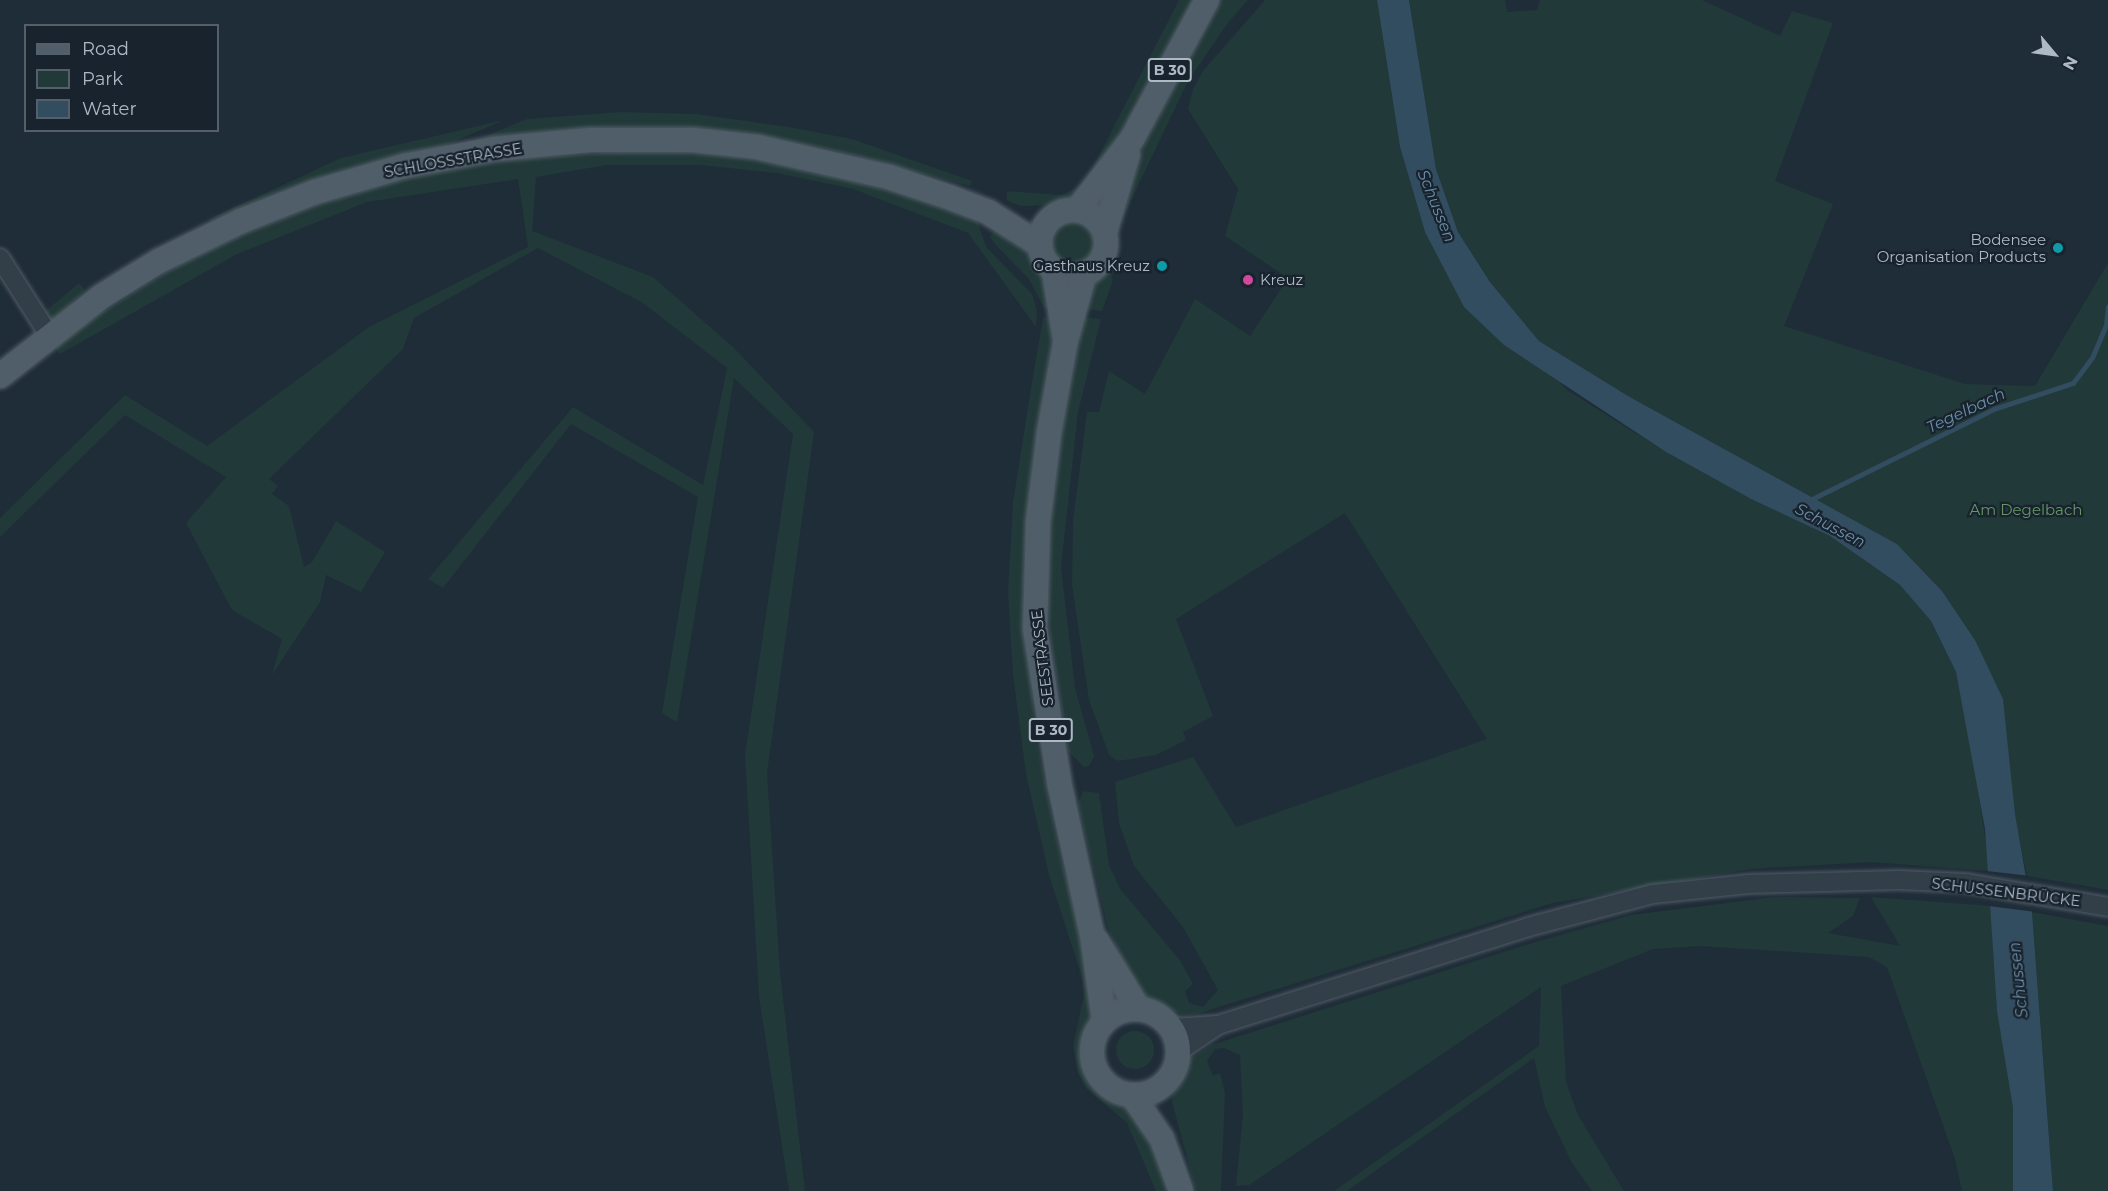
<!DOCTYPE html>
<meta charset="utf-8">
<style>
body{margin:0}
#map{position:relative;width:2108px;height:1191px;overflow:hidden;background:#1f2d38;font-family:Montserrat,sans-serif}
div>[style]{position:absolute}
.green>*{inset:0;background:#213938}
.round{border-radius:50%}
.water>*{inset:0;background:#324c60}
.pier>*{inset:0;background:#1f2d38}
.stream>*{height:4.5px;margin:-2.25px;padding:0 2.25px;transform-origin:2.25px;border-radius:2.25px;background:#324c60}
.roads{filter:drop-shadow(0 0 2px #505c66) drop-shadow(0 0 2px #505c66)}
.minor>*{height:18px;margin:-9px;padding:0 9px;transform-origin:9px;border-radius:9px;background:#333f48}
.major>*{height:24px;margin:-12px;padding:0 12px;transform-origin:12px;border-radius:12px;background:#505e69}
.major>.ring{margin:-12px;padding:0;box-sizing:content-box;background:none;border:24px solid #505e69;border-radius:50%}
.dots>*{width:16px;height:16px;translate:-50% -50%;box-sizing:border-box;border:3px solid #18232d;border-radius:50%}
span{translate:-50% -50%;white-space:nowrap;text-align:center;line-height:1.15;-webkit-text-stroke:4.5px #18232d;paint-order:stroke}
.shield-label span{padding:2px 4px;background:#18232d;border:2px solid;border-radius:4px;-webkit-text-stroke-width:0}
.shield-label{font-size:14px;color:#adb9c5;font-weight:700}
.street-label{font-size:15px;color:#adb9c5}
.poi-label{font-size:15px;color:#adb9c5}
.right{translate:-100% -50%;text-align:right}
.left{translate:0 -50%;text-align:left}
.park-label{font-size:15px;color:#649668}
.water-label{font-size:16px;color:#6c8faa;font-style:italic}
.legend{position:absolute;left:24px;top:24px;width:195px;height:108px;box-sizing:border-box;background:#18232d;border:2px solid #545f6a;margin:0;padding:8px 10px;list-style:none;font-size:18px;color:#adb9c5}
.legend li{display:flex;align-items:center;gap:12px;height:30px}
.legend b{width:30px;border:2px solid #545f6a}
.north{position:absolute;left:2024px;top:24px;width:60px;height:60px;-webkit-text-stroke:4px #18232d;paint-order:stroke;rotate:119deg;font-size:16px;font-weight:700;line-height:24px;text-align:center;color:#adb9c5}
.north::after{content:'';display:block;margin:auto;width:21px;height:27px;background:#adb9c5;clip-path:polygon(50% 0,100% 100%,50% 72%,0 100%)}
</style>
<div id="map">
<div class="green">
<i style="clip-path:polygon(1179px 0,1196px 0,1103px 167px,1076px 197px,1060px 205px,1021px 206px,1007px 201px,1007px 191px,1061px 195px,1079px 187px,1089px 175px)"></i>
<i style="clip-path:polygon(1220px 0,1248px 0,1227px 24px,1188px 81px,1124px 215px,1119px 219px,1134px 169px,1154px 123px)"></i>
<i style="clip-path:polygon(1265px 0,1377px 0,1400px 147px,1425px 232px,1567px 390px,1666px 452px,1751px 499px,1830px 536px,1900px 585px,1931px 621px,1956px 672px,1970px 734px,1990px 871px,1871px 862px,1751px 869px,1553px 903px,1197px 1014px,1182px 1015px,1147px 998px,1128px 972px,1108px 928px,1078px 804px,1083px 791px,1099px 793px,1109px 865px,1120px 889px,1179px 959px,1193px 984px,1185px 991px,1189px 1003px,1203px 1007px,1218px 990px,1183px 927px,1134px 866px,1119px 823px,1115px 782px,1193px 757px,1236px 827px,1487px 739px,1345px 513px,1176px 619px,1213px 716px,1183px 732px,1186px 740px,1156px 755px,1118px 761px,1109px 755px,1089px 700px,1072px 585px,1073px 521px,1087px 412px,1099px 412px,1109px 371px,1145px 394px,1195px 299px,1250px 336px,1288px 278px,1225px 236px,1238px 189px,1188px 109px,1193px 89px,1203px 71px)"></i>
<i style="clip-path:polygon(1409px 0,1505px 0,1507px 12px,1537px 10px,1540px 0,1702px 0,1780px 36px,1792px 11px,1833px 23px,1775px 181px,1833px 204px,1784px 326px,1965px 384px,2035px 386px,2108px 263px,2108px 890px,2027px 876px,1975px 640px,1942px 591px,1897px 544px,1628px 396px,1539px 341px,1490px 282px,1458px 232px,1436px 169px)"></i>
<i style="clip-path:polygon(620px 112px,697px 114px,789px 127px,852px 139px,972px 181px,970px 186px,825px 148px,739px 135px,466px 144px,527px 119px)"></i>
<i style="clip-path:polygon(504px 120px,439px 148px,216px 224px,209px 219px,341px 158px)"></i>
<i style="clip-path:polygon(695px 148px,750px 157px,899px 192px,977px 219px,986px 247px,1032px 294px,1037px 312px,1036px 327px,968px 233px,853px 189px,777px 173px,701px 165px,607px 165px,536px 177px,532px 231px,653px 277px,733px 347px,814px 432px,767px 773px,780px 972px,805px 1191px,789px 1191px,759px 997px,745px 755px,793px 434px,734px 378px,677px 722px,662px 713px,698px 497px,571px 424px,443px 588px,428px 579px,573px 407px,703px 485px,727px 368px,643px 303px,538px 248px,414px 318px,403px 349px,269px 479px,278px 486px,272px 494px,289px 506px,304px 567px,312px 562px,336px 521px,385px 552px,361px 592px,326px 575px,320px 602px,272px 675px,282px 639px,232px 610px,186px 523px,226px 477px,125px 415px,0 537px,0 518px,125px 395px,207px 446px,369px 327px,528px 247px,518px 179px,367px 202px,237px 254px,60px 354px,58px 352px,54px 344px,68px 334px,193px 256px,295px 210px,404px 177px,479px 161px)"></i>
<i class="round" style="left:1049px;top:219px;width:50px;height:50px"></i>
<i style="clip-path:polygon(995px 229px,1027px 247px,1046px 282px,1051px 309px,1044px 308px,1029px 279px,995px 244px,990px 237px)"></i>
<i style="clip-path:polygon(1110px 270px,1113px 280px,1102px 311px,1082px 309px,1094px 284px)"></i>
<i style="clip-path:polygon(79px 283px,85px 290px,53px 320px,47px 320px,42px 314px)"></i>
<i style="clip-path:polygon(1052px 316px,1051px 364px,1026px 582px,1034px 729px,1060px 857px,1092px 964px,1096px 1016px,1085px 1037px,1086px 1066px,1103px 1089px,1125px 1102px,1142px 1122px,1173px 1191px,1156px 1191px,1127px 1123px,1086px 1088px,1078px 1073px,1073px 1045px,1084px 995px,1082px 977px,1049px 875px,1026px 774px,1013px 675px,1008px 591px,1013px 502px,1032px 382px,1043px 318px)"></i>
<i style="clip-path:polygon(1081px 317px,1101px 319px,1078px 412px,1061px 567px,1075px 688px,1094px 756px,1089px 766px,1084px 767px,1068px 751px,1050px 634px,1046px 571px,1057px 445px)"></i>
<i style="clip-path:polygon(1773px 897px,1860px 898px,1853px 916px,1828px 933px,1900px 946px,1871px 897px,1992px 906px,1993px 955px,2013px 1108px,2013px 1191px,1962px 1191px,1955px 1159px,1887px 967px,1869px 957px,1700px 946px,1653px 949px,1561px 986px,1566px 1082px,1578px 1115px,1624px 1191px,1592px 1191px,1572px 1163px,1545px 1107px,1534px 1058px,1347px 1191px,1334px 1191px,1539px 1046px,1541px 987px,1249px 1185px,1236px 1186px,1243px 1114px,1240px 1055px,1224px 1048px,1215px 1049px,1207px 1061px,1213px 1076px,1220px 1073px,1225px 1093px,1221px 1191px,1196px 1191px,1172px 1102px,1173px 1091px,1190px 1059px,1211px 1045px,1535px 942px,1631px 915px)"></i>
<i style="clip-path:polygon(2032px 912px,2108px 926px,2108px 1191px,2053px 1191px)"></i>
<i class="round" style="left:1116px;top:1031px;width:38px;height:38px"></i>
</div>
<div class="water">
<i style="clip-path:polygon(1377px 0,1409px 0,1436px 169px,1458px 232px,1490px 282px,1539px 341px,1628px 396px,1897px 544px,1942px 591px,1975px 640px,2003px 699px,2015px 814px,2032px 912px,2053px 1191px,2013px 1191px,2013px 1108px,1997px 1011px,1985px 829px,1956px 672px,1931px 621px,1900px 585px,1830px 536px,1751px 499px,1666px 452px,1504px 345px,1464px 307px,1425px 232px,1400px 147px)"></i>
</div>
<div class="pier">
<i style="clip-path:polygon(1987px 871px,2030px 876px,2035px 912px,1989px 906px)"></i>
</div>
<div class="stream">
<i style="left:1812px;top:499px;width:203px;rotate:-26.3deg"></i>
<i style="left:1994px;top:409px;width:83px;rotate:-18.2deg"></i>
<i style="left:2073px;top:383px;width:31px;rotate:-53deg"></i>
<i style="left:2092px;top:358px;width:36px;rotate:-67deg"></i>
<i style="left:2106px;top:325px;width:18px;rotate:-84deg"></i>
</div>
<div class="roads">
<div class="minor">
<i style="left:0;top:258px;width:91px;rotate:57.5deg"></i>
<i style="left:1171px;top:1028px;width:47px;rotate:-3.7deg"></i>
<i style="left:1218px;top:1025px;width:325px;rotate:-17.5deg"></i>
<i style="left:1528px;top:927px;width:129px;rotate:-14.8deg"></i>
<i style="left:1653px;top:894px;width:96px;rotate:-6deg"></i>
<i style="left:1748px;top:884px;width:151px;rotate:-1.5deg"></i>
<i style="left:1899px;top:880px;width:66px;rotate:2.6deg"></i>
<i style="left:1965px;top:883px;width:145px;rotate:9.5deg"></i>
<i style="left:1178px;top:1052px;width:48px;rotate:-34deg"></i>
</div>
<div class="major">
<i class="ring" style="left:1040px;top:210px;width:42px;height:42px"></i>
<i style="left:1077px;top:210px;width:90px;rotate:-52.2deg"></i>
<i style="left:1132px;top:139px;width:158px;rotate:-61.7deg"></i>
<i style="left:1105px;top:232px;width:81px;rotate:-73.6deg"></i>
<i style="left:1054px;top:271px;width:70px;rotate:80.9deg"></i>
<i style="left:1084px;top:275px;width:72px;rotate:105.4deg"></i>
<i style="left:1065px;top:344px;width:90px;rotate:100.2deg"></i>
<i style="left:1049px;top:433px;width:91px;rotate:97deg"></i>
<i style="left:1038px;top:523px;width:105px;rotate:91.6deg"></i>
<i style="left:1035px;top:628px;width:156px;rotate:81.1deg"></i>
<i style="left:1059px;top:782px;width:156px;rotate:77.8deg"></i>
<i style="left:1092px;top:934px;width:88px;rotate:82.1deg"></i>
<i style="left:0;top:376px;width:130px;rotate:-38.1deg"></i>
<i style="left:102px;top:296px;width:67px;rotate:-31.6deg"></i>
<i style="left:159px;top:261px;width:91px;rotate:-26deg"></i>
<i style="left:241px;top:221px;width:79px;rotate:-21.4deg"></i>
<i style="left:315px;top:192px;width:93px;rotate:-16.3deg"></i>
<i style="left:404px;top:166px;width:92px;rotate:-10.7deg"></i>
<i style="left:494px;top:149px;width:97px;rotate:-5.3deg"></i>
<i style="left:591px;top:140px;width:102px"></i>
<i style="left:693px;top:140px;width:64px;rotate:6.2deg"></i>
<i style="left:757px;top:147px;width:135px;rotate:12.8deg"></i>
<i style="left:889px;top:177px;width:63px;rotate:18.4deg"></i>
<i style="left:949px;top:197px;width:42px;rotate:21deg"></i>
<i style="left:988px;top:212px;width:62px;rotate:32.4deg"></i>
<i style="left:1097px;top:941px;width:79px;rotate:58.5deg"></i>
<i class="ring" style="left:1092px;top:1009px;width:62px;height:62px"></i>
<i style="left:1132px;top:1095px;width:53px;rotate:55.7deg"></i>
<i style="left:1162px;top:1139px;width:55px;rotate:69.9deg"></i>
</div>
</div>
<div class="dots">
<i style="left:2058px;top:248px;background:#0f9aa8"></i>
<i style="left:1162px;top:266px;background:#0f9aa8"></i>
<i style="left:1248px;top:280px;background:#d1479c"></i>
</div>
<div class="shield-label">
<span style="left:1170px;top:70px">B 30</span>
<span style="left:1051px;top:730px">B 30</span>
</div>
<div class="street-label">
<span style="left:453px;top:160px;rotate:-10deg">SCHLOSSSTRASSE</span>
<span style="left:1042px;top:658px;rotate:-97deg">SEESTRASSE</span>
<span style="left:2006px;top:892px;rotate:7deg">SCHUSSENBRÜCKE</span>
</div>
<div class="poi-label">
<span class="right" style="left:2046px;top:248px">Bodensee<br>Organisation Products</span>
<span class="right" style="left:1150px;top:266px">Gasthaus Kreuz</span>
<span class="left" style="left:1260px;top:280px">Kreuz</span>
</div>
<div class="park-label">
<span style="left:2026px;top:510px">Am Degelbach</span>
</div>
<div class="water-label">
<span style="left:1436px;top:206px;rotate:68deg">Schussen</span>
<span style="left:1966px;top:411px;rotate:-25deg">Tegelbach</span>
<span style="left:1830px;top:526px;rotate:28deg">Schussen</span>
<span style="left:2019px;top:980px;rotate:-96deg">Schussen</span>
</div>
<ul class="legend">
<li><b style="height:8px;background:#505e69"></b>Road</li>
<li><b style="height:16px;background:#213938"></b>Park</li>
<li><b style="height:16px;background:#324c60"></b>Water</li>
</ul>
<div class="north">N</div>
</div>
